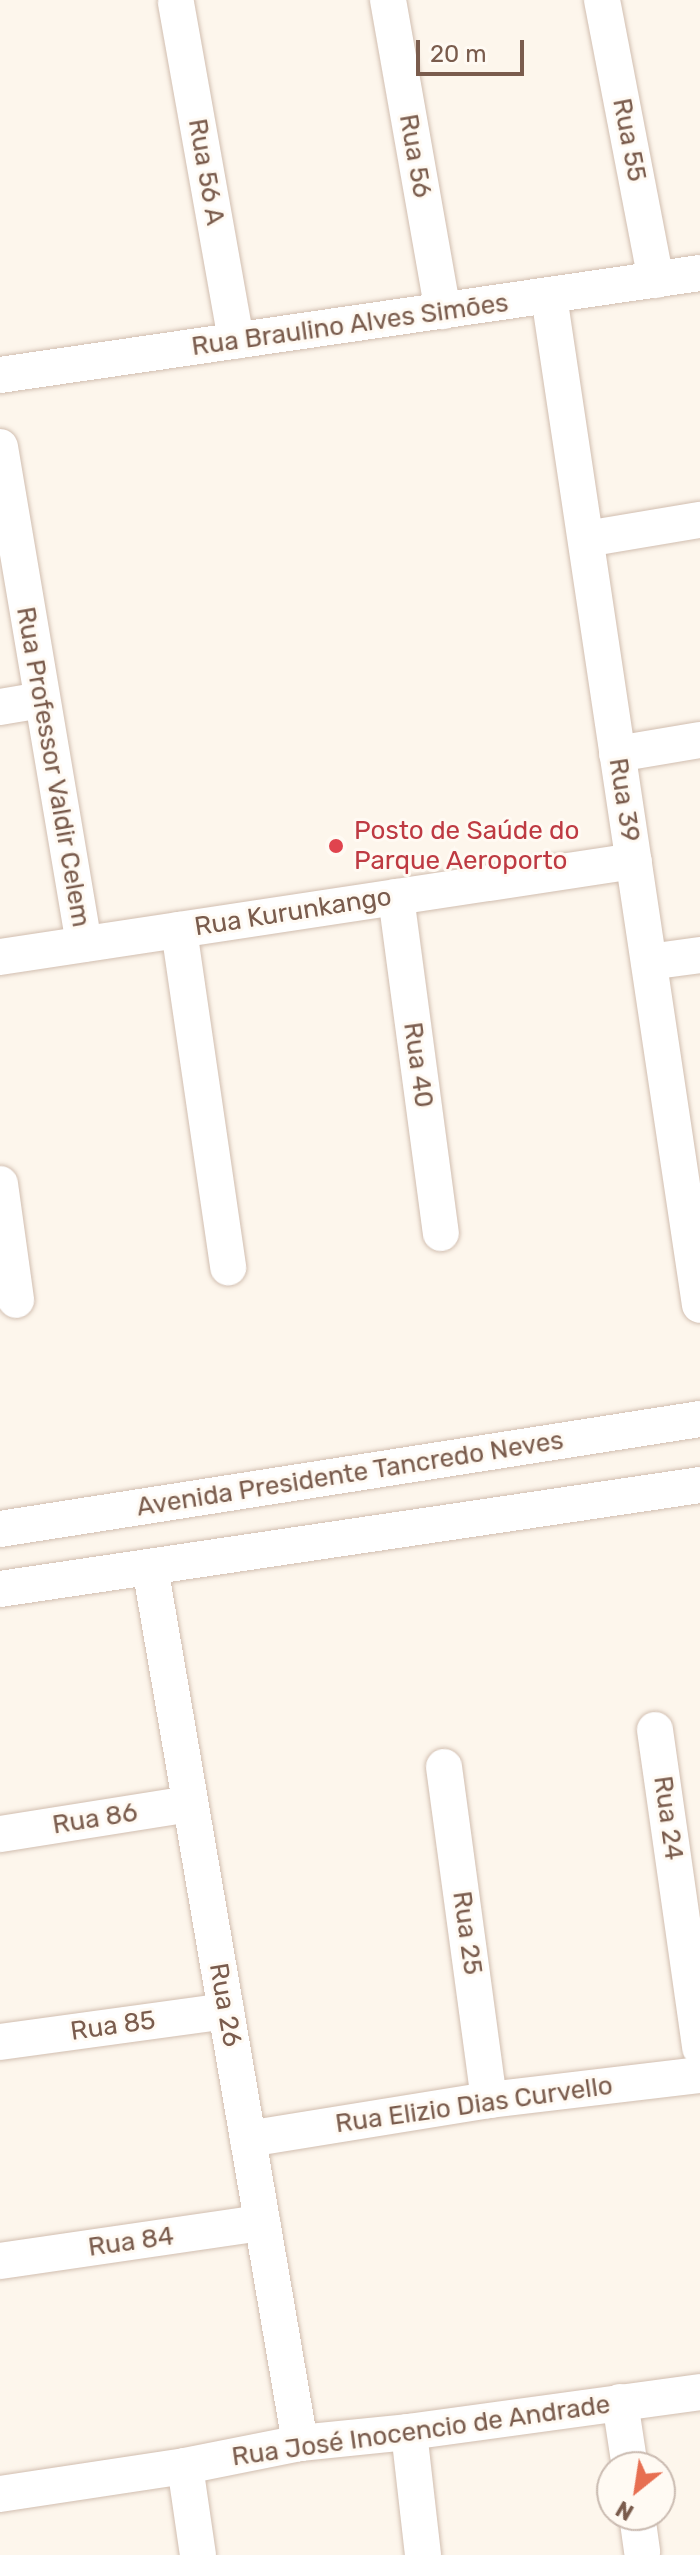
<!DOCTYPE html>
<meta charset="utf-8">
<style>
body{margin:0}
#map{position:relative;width:700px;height:2555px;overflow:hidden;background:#fdf6ec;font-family:Rubik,sans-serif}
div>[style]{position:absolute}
.roads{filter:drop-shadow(0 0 2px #d1beb0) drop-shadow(0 0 2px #d1beb0)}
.street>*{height:36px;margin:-18px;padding:0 18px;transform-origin:18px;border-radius:18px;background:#fff}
.dots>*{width:22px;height:22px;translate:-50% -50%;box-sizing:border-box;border:4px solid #fffaf3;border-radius:50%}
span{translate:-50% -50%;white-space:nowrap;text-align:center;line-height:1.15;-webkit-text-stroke:6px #fffaf3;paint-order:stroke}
.street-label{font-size:26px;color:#7a5c4d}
.health-label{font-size:26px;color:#be3a42}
.left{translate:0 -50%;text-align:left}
.north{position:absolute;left:596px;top:2451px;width:80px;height:80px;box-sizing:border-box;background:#fffaf3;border:2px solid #cabbb1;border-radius:50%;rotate:210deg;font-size:22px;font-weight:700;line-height:32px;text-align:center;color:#7a5c4d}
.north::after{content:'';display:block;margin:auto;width:28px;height:36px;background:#e76f51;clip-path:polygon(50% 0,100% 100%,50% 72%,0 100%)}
.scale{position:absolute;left:416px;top:40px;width:108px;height:36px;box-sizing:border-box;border:4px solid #7a5c4d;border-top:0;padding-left:10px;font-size:24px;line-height:28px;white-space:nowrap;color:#7a5c4d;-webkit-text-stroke:6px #fffaf3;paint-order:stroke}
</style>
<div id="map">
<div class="roads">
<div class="street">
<i style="left:388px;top:0;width:316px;rotate:80deg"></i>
<i style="left:602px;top:0;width:285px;rotate:79.1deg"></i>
<i style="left:176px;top:3px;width:343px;rotate:79.9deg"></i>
<i style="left:549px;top:296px;width:1020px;rotate:81.49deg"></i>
<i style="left:0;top:375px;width:707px;rotate:-8.29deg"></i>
<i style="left:0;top:447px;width:504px;rotate:80.41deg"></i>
<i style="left:586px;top:539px;width:116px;rotate:-9.5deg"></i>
<i style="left:0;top:707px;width:42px;rotate:-9.7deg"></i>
<i style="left:617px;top:754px;width:84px;rotate:-9.6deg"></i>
<i style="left:396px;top:897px;width:339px;rotate:82.4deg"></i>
<i style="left:179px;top:930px;width:341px;rotate:81.7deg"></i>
<i style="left:0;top:957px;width:641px;rotate:-8.61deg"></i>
<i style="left:649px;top:962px;width:51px;rotate:-7.8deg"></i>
<i style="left:0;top:1184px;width:117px;rotate:82.1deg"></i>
<i style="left:0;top:1529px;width:709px;rotate:-8.93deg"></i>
<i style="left:150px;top:1567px;width:889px;rotate:80.28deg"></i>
<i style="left:0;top:1589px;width:708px;rotate:-8.45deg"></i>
<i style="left:655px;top:1730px;width:321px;rotate:81.9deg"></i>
<i style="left:444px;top:1767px;width:336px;rotate:82.3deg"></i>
<i style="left:0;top:1834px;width:192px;rotate:-9deg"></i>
<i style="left:0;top:2042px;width:228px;rotate:-7.8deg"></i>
<i style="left:248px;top:2139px;width:244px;rotate:-9.2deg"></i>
<i style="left:489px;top:2100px;width:212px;rotate:-6.8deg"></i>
<i style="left:0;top:2261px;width:265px;rotate:-8.3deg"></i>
<i style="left:620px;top:2402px;width:66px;rotate:81.3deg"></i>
<i style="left:409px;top:2432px;width:124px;rotate:83.5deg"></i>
<i style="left:185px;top:2466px;width:90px;rotate:81.7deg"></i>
<i style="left:0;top:2494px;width:187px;rotate:-8.6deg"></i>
<i style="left:185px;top:2466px;width:117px;rotate:-11.3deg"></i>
<i style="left:300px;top:2443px;width:110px;rotate:-5.8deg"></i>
<i style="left:409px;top:2432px;width:294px;rotate:-7.8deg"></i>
<i style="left:637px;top:2515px;width:37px;rotate:82deg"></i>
</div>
</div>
<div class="dots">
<i style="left:336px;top:846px;background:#e0444e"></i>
</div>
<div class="street-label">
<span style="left:629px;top:140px;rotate:79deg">Rua 55</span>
<span style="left:415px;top:156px;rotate:80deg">Rua 56</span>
<span style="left:206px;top:172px;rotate:80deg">Rua 56 A</span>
<span style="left:350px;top:325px;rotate:-8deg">Rua Braulino Alves Simões</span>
<span style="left:53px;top:767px;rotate:80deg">Rua Professor Valdir Celem</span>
<span style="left:624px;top:800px;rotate:81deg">Rua 39</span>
<span style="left:293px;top:912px;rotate:-9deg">Rua Kurunkango</span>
<span style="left:418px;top:1065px;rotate:82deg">Rua 40</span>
<span style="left:350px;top:1474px;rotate:-9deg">Avenida Presidente Tancredo Neves</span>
<span style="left:668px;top:1818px;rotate:82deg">Rua 24</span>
<span style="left:95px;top:1819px;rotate:-9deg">Rua 86</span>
<span style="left:467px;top:1933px;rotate:82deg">Rua 25</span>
<span style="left:225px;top:2005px;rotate:80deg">Rua 26</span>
<span style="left:113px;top:2026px;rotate:-8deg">Rua 85</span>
<span style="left:474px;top:2105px;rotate:-8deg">Rua Elizio Dias Curvello</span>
<span style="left:131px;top:2242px;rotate:-8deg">Rua 84</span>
<span style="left:421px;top:2431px;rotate:-8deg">Rua José Inocencio de Andrade</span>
</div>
<div class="health-label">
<span class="left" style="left:354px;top:846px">Posto de Saúde do<br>Parque Aeroporto</span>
</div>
<div class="north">N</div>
<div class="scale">20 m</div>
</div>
